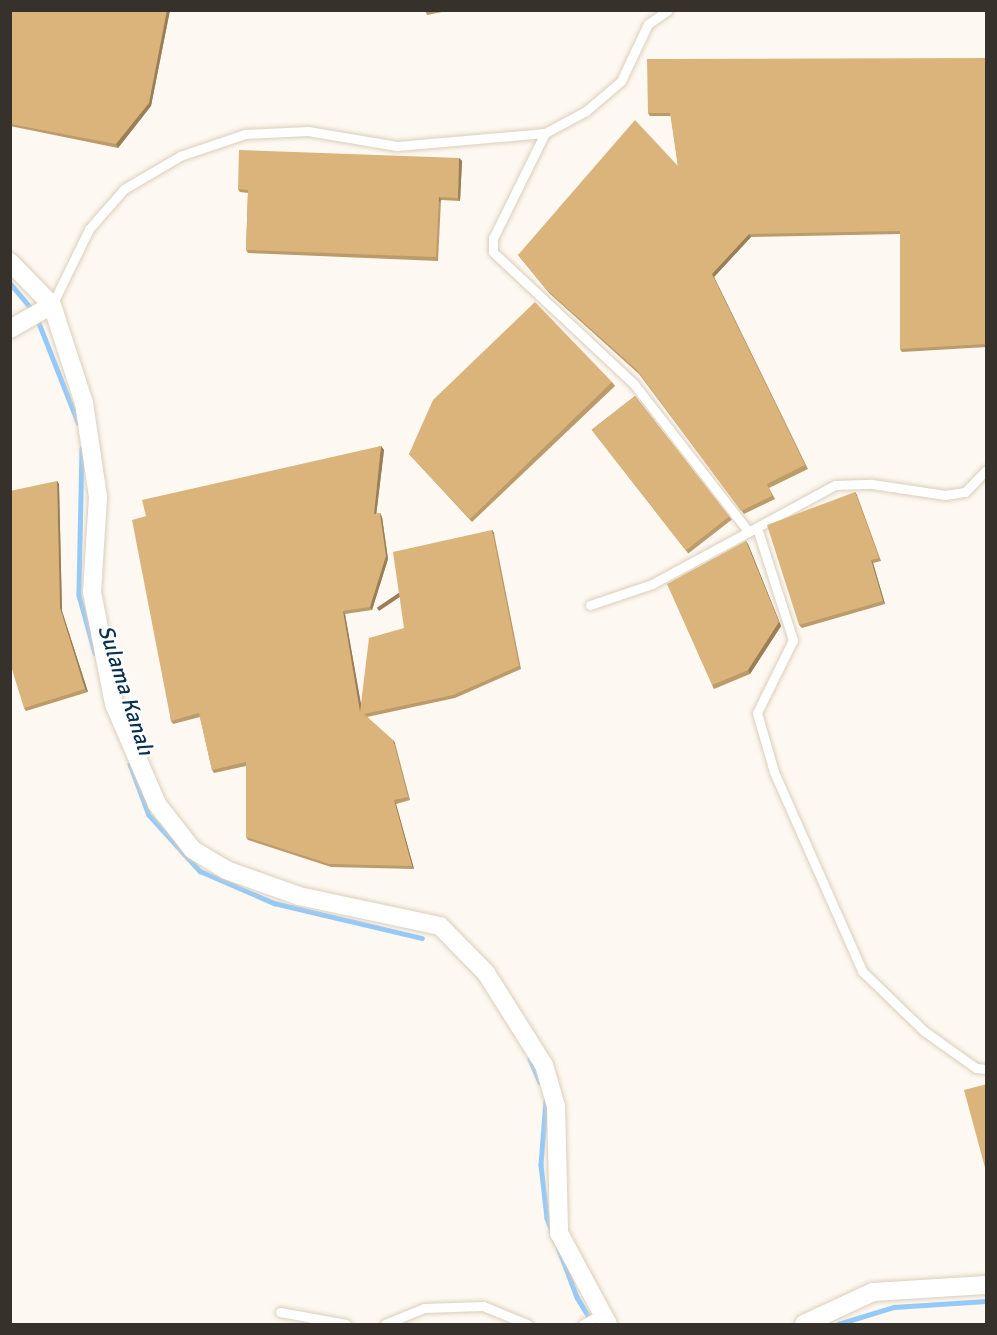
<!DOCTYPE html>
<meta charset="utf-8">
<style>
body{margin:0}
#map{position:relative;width:997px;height:1335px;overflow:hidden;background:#fdf8f1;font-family:Signika,sans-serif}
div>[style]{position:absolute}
.stream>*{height:4.5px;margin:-2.25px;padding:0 2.25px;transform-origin:2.25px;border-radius:2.25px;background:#94c9f8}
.roads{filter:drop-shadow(0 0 2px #dacebb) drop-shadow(0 0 2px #dacebb)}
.service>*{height:9px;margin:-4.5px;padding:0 4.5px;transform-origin:4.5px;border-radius:4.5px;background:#fff}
.minor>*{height:18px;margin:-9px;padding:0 9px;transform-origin:9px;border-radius:9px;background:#fff}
.wall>*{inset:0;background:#bb9b6a;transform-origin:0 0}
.shaded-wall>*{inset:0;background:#997e56;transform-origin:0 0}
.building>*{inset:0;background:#dab47b;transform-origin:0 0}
span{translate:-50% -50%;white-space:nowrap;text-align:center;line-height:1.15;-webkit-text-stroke:4.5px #fff;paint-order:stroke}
.water-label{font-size:22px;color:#09314f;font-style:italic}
.frame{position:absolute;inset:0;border:12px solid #36312a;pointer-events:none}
</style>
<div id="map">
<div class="stream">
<i style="left:10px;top:283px;width:35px;rotate:50deg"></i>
<i style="left:37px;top:318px;width:112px;rotate:68.5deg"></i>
<i style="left:82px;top:448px;width:147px;rotate:91.2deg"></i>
<i style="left:79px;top:595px;width:60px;rotate:74.6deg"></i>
<i style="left:130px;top:764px;width:54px;rotate:69.6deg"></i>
<i style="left:149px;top:815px;width:76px;rotate:47.7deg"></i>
<i style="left:200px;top:871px;width:81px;rotate:23.4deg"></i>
<i style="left:274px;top:903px;width:152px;rotate:13.3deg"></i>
<i style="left:530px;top:1059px;width:25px;rotate:67deg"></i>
<i style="left:546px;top:1101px;width:64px;rotate:94.5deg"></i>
<i style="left:541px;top:1165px;width:53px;rotate:83.5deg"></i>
<i style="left:547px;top:1218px;width:85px;rotate:69.2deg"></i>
<i style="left:577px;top:1297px;width:31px;rotate:59deg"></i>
<i style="left:838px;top:1324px;width:59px;rotate:-16.9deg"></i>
<i style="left:894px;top:1307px;width:92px;rotate:-3.7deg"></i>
</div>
<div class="roads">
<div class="service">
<i style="left:545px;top:133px;width:117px;rotate:116.3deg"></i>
<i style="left:493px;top:238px;width:14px;rotate:90deg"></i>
<i style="left:493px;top:252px;width:193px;rotate:43.1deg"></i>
<i style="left:634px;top:384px;width:187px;rotate:52.2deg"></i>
<i style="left:52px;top:305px;width:85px;rotate:-64deg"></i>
<i style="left:89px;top:229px;width:53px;rotate:-48.8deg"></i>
<i style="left:124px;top:189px;width:65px;rotate:-30.5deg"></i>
<i style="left:180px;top:156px;width:69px;rotate:-18.7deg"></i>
<i style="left:245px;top:134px;width:63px;rotate:-2.7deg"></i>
<i style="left:308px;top:131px;width:90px;rotate:9.6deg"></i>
<i style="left:397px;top:146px;width:149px;rotate:-5deg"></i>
<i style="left:545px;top:133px;width:47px;rotate:-28.2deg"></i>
<i style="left:586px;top:111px;width:46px;rotate:-40.6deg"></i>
<i style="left:621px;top:81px;width:63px;rotate:-64.7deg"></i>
<i style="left:648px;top:24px;width:24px;rotate:-35deg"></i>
<i style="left:757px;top:528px;width:118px;rotate:72.2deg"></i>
<i style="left:793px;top:640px;width:81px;rotate:116.3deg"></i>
<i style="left:757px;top:713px;width:61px;rotate:73.9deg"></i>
<i style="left:774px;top:772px;width:218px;rotate:66.1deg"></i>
<i style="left:862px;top:971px;width:86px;rotate:44.1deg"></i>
<i style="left:924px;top:1031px;width:64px;rotate:35.4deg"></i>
<i style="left:976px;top:1068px;width:10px;rotate:6deg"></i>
<i style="left:590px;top:605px;width:65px;rotate:-18.7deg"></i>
<i style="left:652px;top:584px;width:208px;rotate:-28.4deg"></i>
<i style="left:835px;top:485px;width:37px;rotate:-2deg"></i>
<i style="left:872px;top:484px;width:74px;rotate:8.6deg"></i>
<i style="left:945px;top:495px;width:20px;rotate:-9deg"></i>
<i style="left:965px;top:492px;width:30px;rotate:-46deg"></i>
<i style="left:280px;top:1312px;width:67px;rotate:10.3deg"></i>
<i style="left:385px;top:1324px;width:42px;rotate:-22.3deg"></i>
<i style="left:424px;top:1308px;width:59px;rotate:-1.9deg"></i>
<i style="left:483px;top:1306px;width:48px;rotate:22.2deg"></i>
<i style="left:583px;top:1324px;width:21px;rotate:-28deg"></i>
</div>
<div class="minor">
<i style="left:10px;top:262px;width:60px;rotate:45.7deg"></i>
<i style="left:52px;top:305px;width:103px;rotate:71.9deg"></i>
<i style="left:84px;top:403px;width:95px;rotate:81.5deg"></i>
<i style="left:98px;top:497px;width:95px;rotate:93.6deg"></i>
<i style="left:92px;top:592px;width:114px;rotate:78.9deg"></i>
<i style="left:114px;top:704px;width:109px;rotate:66.7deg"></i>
<i style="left:157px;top:804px;width:58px;rotate:52deg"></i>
<i style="left:193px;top:850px;width:39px;rotate:31deg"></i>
<i style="left:226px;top:870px;width:77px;rotate:19.6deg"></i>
<i style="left:299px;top:896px;width:144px;rotate:12deg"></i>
<i style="left:440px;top:926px;width:66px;rotate:45.6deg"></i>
<i style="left:486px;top:973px;width:109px;rotate:57.8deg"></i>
<i style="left:544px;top:1065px;width:43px;rotate:73.7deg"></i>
<i style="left:556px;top:1106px;width:127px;rotate:88.6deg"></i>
<i style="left:559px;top:1233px;width:103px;rotate:61.7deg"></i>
<i style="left:10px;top:329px;width:48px;rotate:-29.7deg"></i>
<i style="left:804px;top:1324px;width:76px;rotate:-24.9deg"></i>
<i style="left:873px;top:1292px;width:113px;rotate:-3.5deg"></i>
</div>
</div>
<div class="wall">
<i style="clip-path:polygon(10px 10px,170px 10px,151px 106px,118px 148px,10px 126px)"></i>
<i style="clip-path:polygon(425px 10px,452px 10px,427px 15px)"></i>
<i style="clip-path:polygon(987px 58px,987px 347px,902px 352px,900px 349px,900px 234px,751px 237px,714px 277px,808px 469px,769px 488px,775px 499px,744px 514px,639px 374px,549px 293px,518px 255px,678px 166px,671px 116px,650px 116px,648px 113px)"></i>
<i style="clip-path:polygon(459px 158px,462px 161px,460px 201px,441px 200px,438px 261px,248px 253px,246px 250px,248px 193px,240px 192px,238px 189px)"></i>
<i style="clip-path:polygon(612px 382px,615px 386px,472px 522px,409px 454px)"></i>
<i style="left:635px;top:396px;width:157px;height:55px;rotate:52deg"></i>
<i style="clip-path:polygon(381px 446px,384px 450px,376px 514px,380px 513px,382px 517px,388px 559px,372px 610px,345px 614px,361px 706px,404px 628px,492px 530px,494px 533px,521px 669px,455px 698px,367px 717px,395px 743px,410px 800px,396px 804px,414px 869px,331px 867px,248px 840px,246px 837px,246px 766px,214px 773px,212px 770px,200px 717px,173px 724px,171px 721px,146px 516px)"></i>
<i style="clip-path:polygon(57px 481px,59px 484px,62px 611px,88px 692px,26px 711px,24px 708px)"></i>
<i style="clip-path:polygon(857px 495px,881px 561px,873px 563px,885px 604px,802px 628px,799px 625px)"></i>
<i style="clip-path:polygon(748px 544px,781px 626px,750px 674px,714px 689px,712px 685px)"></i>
</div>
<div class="shaded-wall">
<i style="clip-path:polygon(167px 10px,170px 10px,151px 106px,118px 148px,116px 144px)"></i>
<i style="clip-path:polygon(459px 158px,462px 161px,460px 201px,458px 198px)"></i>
<i style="left:439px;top:197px;width:4px;height:60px;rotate:56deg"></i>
<i style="clip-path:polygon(749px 234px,751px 237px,714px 277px,808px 469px,712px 274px)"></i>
<i style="clip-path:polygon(381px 446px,384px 450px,376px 517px,374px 514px)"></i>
<i style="clip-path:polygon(57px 481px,59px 484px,62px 611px,88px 692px,85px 689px,60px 608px)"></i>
<i style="left:855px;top:492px;width:4px;height:70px;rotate:56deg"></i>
<i style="clip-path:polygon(380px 513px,382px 517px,388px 559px,372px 610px,370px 607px)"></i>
<i style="left:492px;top:530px;width:4px;height:139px;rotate:56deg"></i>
<i style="clip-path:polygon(746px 541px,748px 544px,781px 626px,750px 674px,748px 670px)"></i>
<i style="clip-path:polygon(871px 560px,873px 563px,885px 604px,883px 601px)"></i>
<i style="clip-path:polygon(343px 611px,345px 614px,363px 715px,360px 712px)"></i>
<i style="left:393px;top:740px;width:4px;height:59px;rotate:56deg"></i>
<i style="clip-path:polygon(394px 800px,396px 804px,414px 869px,412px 866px)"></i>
</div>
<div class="building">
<i style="clip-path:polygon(10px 10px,167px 10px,149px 103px,116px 144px,10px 124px)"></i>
<i style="clip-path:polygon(987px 58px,987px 344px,900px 349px,900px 231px,749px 234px,712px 274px,805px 465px,767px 484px,772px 496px,741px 511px,637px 370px,547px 290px,518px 255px,635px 120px,678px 166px,670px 113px,648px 113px,647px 59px)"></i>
<i style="clip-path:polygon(239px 150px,459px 158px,458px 198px,439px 197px,436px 257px,246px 250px,248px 190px,238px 189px)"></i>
<i style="clip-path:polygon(535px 302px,612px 382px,470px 519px,409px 454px,433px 400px)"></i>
<i style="left:635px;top:396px;width:153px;height:55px;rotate:52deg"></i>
<i style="clip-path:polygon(381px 446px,374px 514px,380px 513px,386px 556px,370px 607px,343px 611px,360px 712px,369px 638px,404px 628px,393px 552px,492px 530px,519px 666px,453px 695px,364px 714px,393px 740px,408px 797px,394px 800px,412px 866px,329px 864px,246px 837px,246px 762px,212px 770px,199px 713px,171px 721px,132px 520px,146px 516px,142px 500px)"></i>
<i style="clip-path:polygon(57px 481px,60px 608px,85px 689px,24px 708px,10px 663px,10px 491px)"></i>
<i style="clip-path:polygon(855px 492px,879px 558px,871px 560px,883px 601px,799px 625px,767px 525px)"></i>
<i style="clip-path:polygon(746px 541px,779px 622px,748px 670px,712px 685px,667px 584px)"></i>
<i style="clip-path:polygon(987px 1084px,987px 1175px,964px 1090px)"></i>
</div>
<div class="water-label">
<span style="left:126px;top:690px;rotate:72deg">Sulama Kanalı</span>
</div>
<div class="frame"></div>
</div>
